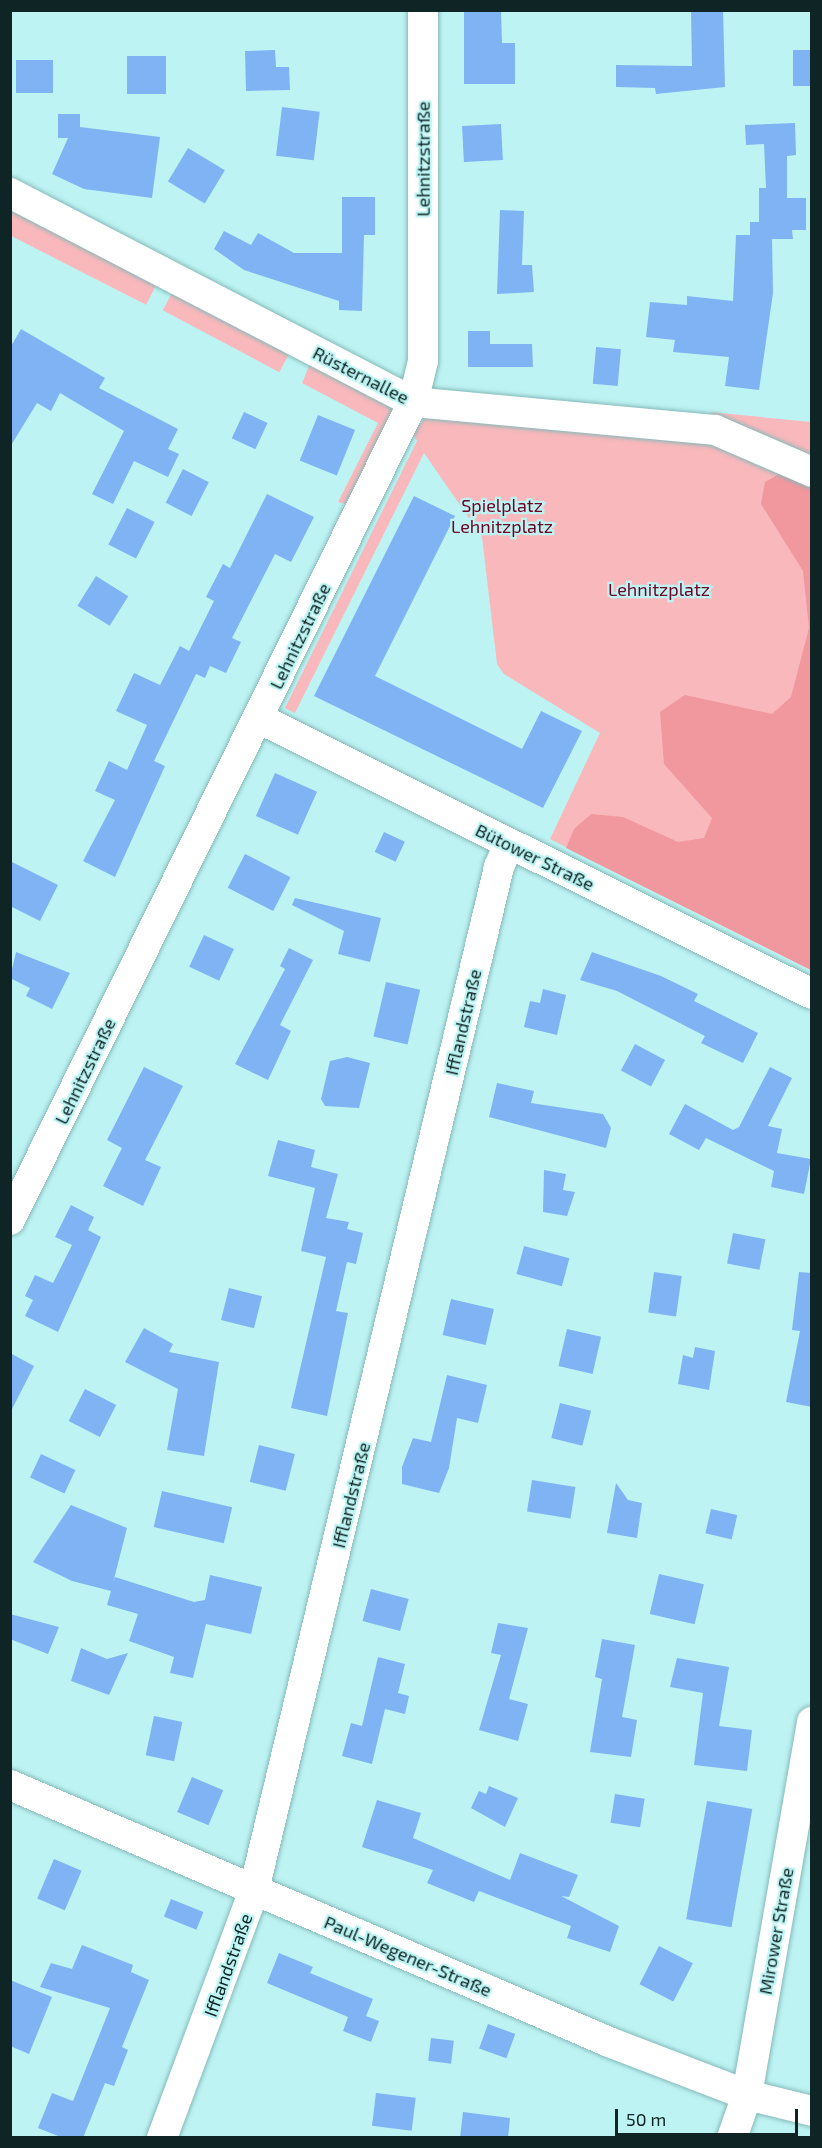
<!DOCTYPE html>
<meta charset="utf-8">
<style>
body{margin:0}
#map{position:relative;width:822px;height:2148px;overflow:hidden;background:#bdf4f3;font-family:"Exo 2",sans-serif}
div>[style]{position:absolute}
.green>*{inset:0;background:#f9b8bc;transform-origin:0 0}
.forest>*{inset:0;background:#f1979e}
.building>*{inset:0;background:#80b3f4;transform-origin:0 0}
.roads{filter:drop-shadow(0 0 2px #85b9b8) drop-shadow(0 0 2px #85b9b8)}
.minor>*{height:30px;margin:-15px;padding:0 15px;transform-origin:15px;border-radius:15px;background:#fff}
span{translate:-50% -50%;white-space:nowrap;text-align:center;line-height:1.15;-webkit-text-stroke:4.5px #bdf4f3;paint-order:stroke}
.street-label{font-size:18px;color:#0f2424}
.park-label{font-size:18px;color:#700121}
.frame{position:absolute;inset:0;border:12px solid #0f2424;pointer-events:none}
.scale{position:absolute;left:615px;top:2109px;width:183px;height:27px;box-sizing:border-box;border:3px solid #0f2424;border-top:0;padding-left:8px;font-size:18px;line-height:21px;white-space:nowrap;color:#0f2424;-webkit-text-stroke:4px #bdf4f3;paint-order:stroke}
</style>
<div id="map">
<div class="green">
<i style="left:10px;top:204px;width:167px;height:28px;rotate:27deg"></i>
<i style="left:174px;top:289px;width:132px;height:24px;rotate:28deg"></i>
<i style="clip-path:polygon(312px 359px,390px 403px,393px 411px,354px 506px,338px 502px,378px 423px,302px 383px)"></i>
<i style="clip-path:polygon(710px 412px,811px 422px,811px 462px,727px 423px)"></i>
<i style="clip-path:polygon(436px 414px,713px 440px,811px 484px,811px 970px,550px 839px,600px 733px,504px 674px,497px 664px,482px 537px,424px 453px,295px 713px,285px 708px,417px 441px,413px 433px,424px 419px)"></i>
</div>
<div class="forest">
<i style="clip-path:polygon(783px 472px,811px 484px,811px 970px,566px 848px,574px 829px,591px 814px,623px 817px,678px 842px,704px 838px,712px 818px,664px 764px,660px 712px,685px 695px,772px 714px,791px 697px,809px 628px,803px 571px,761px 504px,765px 482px)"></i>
</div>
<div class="building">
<i style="clip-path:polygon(464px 10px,501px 10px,502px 43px,515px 43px,515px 84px,464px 84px)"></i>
<i style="clip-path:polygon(691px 10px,723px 10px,725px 87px,656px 94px,655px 88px,616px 87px,616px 65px,692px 66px)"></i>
<i style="clip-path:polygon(275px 50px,276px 67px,289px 67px,290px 90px,246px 91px,245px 51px)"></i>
<i style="left:812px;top:50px;width:36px;height:19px;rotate:90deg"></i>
<i style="left:127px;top:56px;width:39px;height:38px"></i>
<i style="left:16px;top:60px;width:37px;height:33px"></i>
<i style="left:282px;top:107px;width:38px;height:49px;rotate:7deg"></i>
<i style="clip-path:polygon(58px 114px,80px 114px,80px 127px,160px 137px,152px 198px,84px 189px,52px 174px,68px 138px,58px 138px)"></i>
<i style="clip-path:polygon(795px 123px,796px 155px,787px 156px,787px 198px,806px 198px,806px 230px,792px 230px,793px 239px,772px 239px,773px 293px,759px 390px,725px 386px,729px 357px,673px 352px,675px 340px,646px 337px,650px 302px,687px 305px,687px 296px,733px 301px,736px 235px,750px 235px,750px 222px,759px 222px,759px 188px,766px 188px,764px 144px,746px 145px,745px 125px)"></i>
<i style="left:501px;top:124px;width:36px;height:39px;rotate:87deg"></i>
<i style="left:188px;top:148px;width:43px;height:39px;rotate:31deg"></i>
<i style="clip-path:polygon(342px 197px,375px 197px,375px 235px,364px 235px,362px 311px,339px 310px,339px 301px,244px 270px,214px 249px,224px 231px,251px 245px,258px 233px,294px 253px,342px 253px)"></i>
<i style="clip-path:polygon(500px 210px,524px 211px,522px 265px,532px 265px,534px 292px,497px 294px)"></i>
<i style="clip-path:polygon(21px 329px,105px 378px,99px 388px,178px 429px,168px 449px,179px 454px,168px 477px,134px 461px,113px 504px,92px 494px,124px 431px,60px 393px,51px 411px,37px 403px,10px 447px,10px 348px)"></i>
<i style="clip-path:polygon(468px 331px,490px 331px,490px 344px,532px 344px,533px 367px,468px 367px)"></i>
<i style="left:596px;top:347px;width:25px;height:37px;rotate:5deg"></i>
<i style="left:244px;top:412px;width:26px;height:29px;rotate:25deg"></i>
<i style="left:318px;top:415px;width:40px;height:49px;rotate:22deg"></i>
<i style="left:183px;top:469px;width:29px;height:38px;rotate:27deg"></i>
<i style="clip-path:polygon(267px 494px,314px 517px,291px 562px,275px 554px,232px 638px,241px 642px,226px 673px,210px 666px,205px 678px,196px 674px,154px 761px,165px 766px,115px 877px,83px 861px,115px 800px,95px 791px,109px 761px,127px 770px,147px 725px,116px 711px,134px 673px,160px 685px,180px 646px,189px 651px,214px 601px,206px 597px,223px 564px,230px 568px)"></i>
<i style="clip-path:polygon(414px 496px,455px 516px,375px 676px,522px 749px,541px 711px,582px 731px,543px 808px,314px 696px)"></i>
<i style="left:127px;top:508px;width:31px;height:41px;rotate:27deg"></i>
<i style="left:96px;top:576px;width:38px;height:35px;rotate:32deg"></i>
<i style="left:275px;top:773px;width:46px;height:47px;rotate:24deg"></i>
<i style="left:384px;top:832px;width:23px;height:22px;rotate:25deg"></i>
<i style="left:245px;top:854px;width:51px;height:38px;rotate:27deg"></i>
<i style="clip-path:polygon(10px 861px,58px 885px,40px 921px,10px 906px)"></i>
<i style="clip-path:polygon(295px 898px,381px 918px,370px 962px,338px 954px,344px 931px,292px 905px)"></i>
<i style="left:204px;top:935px;width:33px;height:35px;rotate:25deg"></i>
<i style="clip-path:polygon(289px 948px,313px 960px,280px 1025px,291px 1031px,268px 1080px,235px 1064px,285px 969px,280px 966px)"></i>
<i style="clip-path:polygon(16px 952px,70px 973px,52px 1009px,26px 996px,30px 988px,10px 978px)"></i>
<i style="clip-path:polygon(592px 952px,661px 976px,698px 994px,694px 1001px,758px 1033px,743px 1063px,701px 1043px,705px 1036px,617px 991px,580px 980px)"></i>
<i style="left:386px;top:982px;width:35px;height:56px;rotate:13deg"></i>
<i style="clip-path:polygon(543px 989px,566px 995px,557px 1035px,524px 1027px,530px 1001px,540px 1003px)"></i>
<i style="left:635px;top:1044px;width:34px;height:30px;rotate:28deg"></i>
<i style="clip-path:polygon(347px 1057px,370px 1063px,359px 1108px,325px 1106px,321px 1099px,330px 1061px)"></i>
<i style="clip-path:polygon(144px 1067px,183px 1086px,145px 1160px,161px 1167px,143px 1206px,103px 1186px,122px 1148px,107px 1140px)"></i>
<i style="clip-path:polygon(770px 1067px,792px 1078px,768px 1126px,782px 1129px,777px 1153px,811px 1159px,804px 1194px,771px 1187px,774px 1171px,706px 1138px,699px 1150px,669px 1134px,685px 1104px,733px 1130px,739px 1127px)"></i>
<i style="clip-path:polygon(497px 1083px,534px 1091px,531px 1103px,603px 1114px,611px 1128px,606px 1148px,489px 1117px)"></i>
<i style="clip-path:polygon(278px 1140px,315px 1150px,311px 1167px,338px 1174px,326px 1218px,349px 1222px,347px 1229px,363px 1233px,356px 1264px,347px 1262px,336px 1311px,348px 1313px,327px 1416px,291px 1408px,326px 1257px,301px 1251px,315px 1188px,268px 1176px)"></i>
<i style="clip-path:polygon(544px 1170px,566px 1174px,563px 1190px,575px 1192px,567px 1216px,543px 1212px)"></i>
<i style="clip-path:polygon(71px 1205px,94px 1217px,88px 1230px,101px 1237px,58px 1332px,25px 1316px,33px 1300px,25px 1296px,35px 1275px,53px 1283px,72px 1245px,55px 1237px)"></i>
<i style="left:733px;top:1233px;width:33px;height:31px;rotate:11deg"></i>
<i style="left:524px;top:1246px;width:47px;height:29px;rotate:15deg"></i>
<i style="left:654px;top:1272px;width:28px;height:41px;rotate:8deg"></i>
<i style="clip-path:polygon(799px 1272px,812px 1273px,812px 1407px,786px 1402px,800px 1331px,792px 1330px)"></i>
<i style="left:229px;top:1288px;width:34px;height:33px;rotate:14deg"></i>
<i style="left:451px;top:1299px;width:44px;height:37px;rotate:13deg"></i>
<i style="clip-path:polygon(144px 1328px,173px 1344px,169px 1352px,219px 1362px,204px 1456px,167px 1450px,178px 1389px,125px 1362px)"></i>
<i style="left:567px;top:1329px;width:35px;height:38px;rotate:13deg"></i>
<i style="clip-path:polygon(695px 1347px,715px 1351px,709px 1390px,678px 1384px,683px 1355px,693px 1358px)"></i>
<i style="clip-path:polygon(10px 1353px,34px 1366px,10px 1413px)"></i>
<i style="clip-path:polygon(447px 1375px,487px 1385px,478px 1423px,457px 1418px,449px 1468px,439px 1493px,402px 1484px,402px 1467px,413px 1438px,431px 1442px)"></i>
<i style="left:85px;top:1389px;width:35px;height:36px;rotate:27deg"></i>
<i style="left:560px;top:1403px;width:32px;height:36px;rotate:14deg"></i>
<i style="left:259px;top:1445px;width:37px;height:38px;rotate:14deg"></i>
<i style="left:41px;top:1454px;width:38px;height:26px;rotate:25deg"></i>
<i style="left:532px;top:1480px;width:44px;height:32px;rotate:9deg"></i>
<i style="clip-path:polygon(616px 1483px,628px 1500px,642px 1503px,637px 1538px,607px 1533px)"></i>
<i style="left:162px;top:1491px;width:72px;height:37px;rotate:13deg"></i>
<i style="clip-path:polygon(71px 1505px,127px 1528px,113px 1583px,115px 1577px,194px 1602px,205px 1600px,210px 1575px,262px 1587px,251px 1634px,206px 1624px,193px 1678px,170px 1673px,174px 1657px,129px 1641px,138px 1614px,107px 1605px,111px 1591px,72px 1581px,33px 1562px)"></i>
<i style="left:711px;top:1509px;width:27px;height:25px;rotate:13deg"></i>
<i style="left:659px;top:1574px;width:46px;height:41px;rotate:13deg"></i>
<i style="left:371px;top:1589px;width:39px;height:33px;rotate:15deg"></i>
<i style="clip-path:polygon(10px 1614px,59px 1627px,48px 1654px,10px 1639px)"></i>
<i style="clip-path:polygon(498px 1623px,528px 1628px,509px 1699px,528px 1704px,518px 1741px,479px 1730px,501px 1655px,491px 1653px)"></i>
<i style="clip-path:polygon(602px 1639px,635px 1645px,622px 1717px,637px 1720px,631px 1757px,590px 1752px,602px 1679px,595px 1677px)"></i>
<i style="clip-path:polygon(81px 1648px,107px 1659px,128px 1653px,109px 1695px,71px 1681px)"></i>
<i style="clip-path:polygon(378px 1657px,405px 1664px,398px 1693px,409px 1696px,405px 1714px,385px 1709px,372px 1764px,342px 1756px,351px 1723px,362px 1726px)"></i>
<i style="clip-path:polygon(677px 1658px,729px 1667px,719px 1726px,752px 1730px,747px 1771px,694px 1765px,703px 1693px,670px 1687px)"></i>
<i style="left:154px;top:1716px;width:29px;height:40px;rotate:12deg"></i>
<i style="left:192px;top:1777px;width:34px;height:38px;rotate:23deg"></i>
<i style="clip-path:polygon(489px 1786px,518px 1798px,505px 1827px,471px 1808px,479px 1791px,486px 1794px)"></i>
<i style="left:615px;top:1794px;width:30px;height:29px;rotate:9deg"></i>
<i style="clip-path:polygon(377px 1800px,421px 1813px,413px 1838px,510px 1880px,520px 1853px,578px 1875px,569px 1897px,561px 1896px,619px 1926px,610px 1952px,567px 1938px,571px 1926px,479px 1891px,474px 1902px,427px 1883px,433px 1870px,362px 1847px)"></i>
<i style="left:707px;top:1801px;width:46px;height:120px;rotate:10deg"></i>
<i style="left:54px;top:1859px;width:30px;height:43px;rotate:23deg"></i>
<i style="left:171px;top:1899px;width:35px;height:19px;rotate:22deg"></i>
<i style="clip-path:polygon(82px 1945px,133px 1965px,131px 1972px,149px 1980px,122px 2047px,128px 2050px,114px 2086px,105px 2083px,83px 2138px,63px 2138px,38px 2128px,52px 2093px,73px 2101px,110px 2008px,40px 1987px,51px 1963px,72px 1969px)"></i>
<i style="left:659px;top:1946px;width:38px;height:43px;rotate:27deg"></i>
<i style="clip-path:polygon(279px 1953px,313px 1967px,310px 1973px,373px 1999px,366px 2016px,379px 2021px,371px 2042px,343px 2031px,348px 2017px,267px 1983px)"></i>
<i style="clip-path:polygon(10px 1980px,52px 1997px,29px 2054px,10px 2046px)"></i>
<i style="left:488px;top:2024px;width:29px;height:26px;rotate:20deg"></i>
<i style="left:431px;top:2038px;width:23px;height:23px;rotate:7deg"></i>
<i style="left:376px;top:2093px;width:40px;height:33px;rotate:7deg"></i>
<i style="clip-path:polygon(463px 2112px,510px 2118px,508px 2138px,460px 2138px)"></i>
</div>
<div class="roads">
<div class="minor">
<i style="left:10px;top:193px;width:454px;rotate:27.4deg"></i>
<i style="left:413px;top:402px;width:303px;rotate:5.3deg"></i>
<i style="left:715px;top:430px;width:106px;rotate:23.4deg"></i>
<i style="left:260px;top:719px;width:617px;rotate:26.48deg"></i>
<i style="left:10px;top:1220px;width:912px;rotate:-63.77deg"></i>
<i style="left:413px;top:402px;width:42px;rotate:-76.3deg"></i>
<i style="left:423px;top:361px;width:351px;rotate:-90deg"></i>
<i style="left:10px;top:1785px;width:652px;rotate:23.22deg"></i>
<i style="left:609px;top:2042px;width:148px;rotate:21deg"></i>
<i style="left:747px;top:2095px;width:67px;rotate:13.8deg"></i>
<i style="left:162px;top:2138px;width:265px;rotate:-69.6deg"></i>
<i style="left:254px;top:1890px;width:1052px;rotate:-76.53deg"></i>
<i style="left:499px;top:867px;width:25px;rotate:-67deg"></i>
<i style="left:732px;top:2138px;width:46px;rotate:-70.8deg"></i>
<i style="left:747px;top:2095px;width:379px;rotate:-80.1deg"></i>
</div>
</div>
<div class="street-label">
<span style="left:423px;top:159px;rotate:-90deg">Lehnitzstraße</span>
<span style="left:361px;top:375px;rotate:27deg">Rüsternallee</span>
<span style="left:300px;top:636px;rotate:-64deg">Lehnitzstraße</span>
<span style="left:535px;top:857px;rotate:26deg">Bütower Straße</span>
<span style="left:463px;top:1022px;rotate:-77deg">Ifflandstraße</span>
<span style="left:85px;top:1071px;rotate:-64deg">Lehnitzstraße</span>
<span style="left:351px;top:1495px;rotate:-76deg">Ifflandstraße</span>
<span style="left:776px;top:1931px;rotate:-80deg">Mirower Straße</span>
<span style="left:408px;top:1956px;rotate:23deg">Paul-Wegener-Straße</span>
<span style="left:228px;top:1965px;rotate:-70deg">Ifflandstraße</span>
</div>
<div class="park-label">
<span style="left:502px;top:516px">Spielplatz<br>Lehnitzplatz</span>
<span style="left:659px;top:589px">Lehnitzplatz</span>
</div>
<div class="frame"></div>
<div class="scale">50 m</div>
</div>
